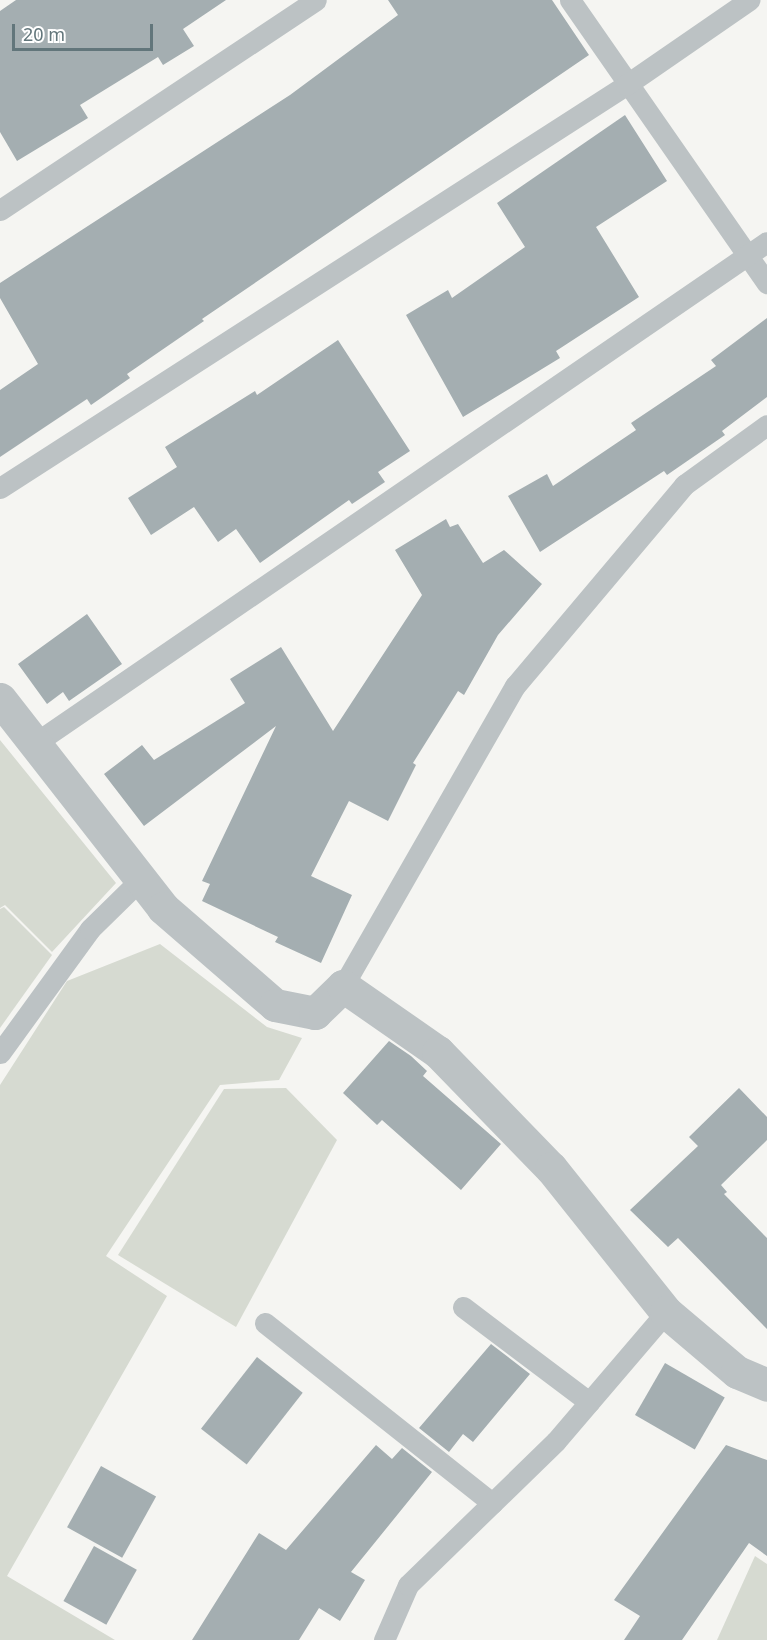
<!DOCTYPE html>
<style>
body{margin:0}
#map{position:relative;width:767px;height:1640px;overflow:hidden;background:#f5f5f2;font-family:"Noto Sans",sans-serif}
div>[style]{position:absolute}
.green>*{inset:0;background:#d6dad1}
.building>*{inset:0;background:#a4aeb1;transform-origin:0 0}
.service>*{height:21px;margin:-10.5px;padding:0 10.5px;transform-origin:10.5px;border-radius:10.5px;background:#bcc2c4}
.minor>*{height:33px;margin:-16.5px;padding:0 16.5px;transform-origin:16.5px;border-radius:16.5px;background:#bcc2c4}
span{translate:-50% -50%;white-space:nowrap;text-align:center;line-height:1.15;-webkit-text-stroke:6px #fff;paint-order:stroke}
.scale{position:absolute;left:12px;top:24px;width:141px;height:27px;box-sizing:border-box;border:3px solid #62767b;border-top:0;padding-left:8px;font-size:18px;line-height:21px;white-space:nowrap;color:#62767b;-webkit-text-stroke:4px #fff;paint-order:stroke}
</style>
<div id="map">
<div class="green">
<i style="clip-path:polygon(0 740px,116px 883px,52px 952px,5px 905px,0 908px)"></i>
<i style="clip-path:polygon(4px 907px,52px 955px,0 1028px,0 909px)"></i>
<i style="clip-path:polygon(160px 944px,267px 1027px,302px 1038px,279px 1080px,220px 1085px,106px 1256px,167px 1296px,7px 1576px,115px 1640px,0 1640px,0 1085px,67px 981px)"></i>
<i style="clip-path:polygon(286px 1088px,337px 1140px,236px 1327px,118px 1255px,224px 1089px)"></i>
<i style="clip-path:polygon(755px 1556px,767px 1564px,767px 1640px,717px 1640px)"></i>
</div>
<div class="building">
<i style="clip-path:polygon(16px 0,226px 0,183px 29px,194px 46px,163px 65px,158px 57px,80px 105px,88px 118px,17px 161px,0 132px,0 11px)"></i>
<i style="clip-path:polygon(388px 0,552px 0,589px 55px,202px 319px,204px 321px,127px 374px,130px 378px,91px 405px,87px 399px,0 457px,0 390px,38px 364px,0 298px,0 283px,290px 95px,398px 15px)"></i>
<i style="clip-path:polygon(625px 115px,667px 181px,596px 227px,639px 297px,556px 351px,560px 358px,463px 417px,406px 315px,448px 290px,452px 298px,525px 247px,497px 203px)"></i>
<i style="clip-path:polygon(767px 318px,767px 397px,722px 431px,725px 435px,667px 475px,664px 471px,540px 552px,508px 496px,547px 474px,553px 486px,636px 430px,631px 423px,716px 366px,711px 360px)"></i>
<i style="clip-path:polygon(338px 340px,410px 451px,378px 472px,385px 482px,352px 504px,349px 500px,260px 563px,236px 529px,218px 542px,194px 507px,151px 535px,128px 498px,177px 467px,165px 447px,255px 391px,257px 395px)"></i>
<i style="clip-path:polygon(446px 519px,450px 527px,458px 524px,483px 563px,504px 550px,542px 584px,498px 635px,464px 695px,458px 691px,413px 763px,416px 765px,388px 821px,349px 801px,311px 876px,352px 895px,321px 963px,275px 942px,278px 937px,202px 901px,210px 884px,202px 881px,276px 726px,144px 826px,104px 774px,142px 745px,154px 760px,245px 703px,230px 679px,281px 647px,333px 731px,422px 595px,395px 550px)"></i>
<i style="clip-path:polygon(87px 614px,122px 664px,69px 701px,63px 692px,47px 704px,18px 664px)"></i>
<i style="clip-path:polygon(389px 1041px,411px 1056px,427px 1071px,423px 1076px,501px 1144px,461px 1190px,382px 1120px,377px 1125px,343px 1093px)"></i>
<i style="clip-path:polygon(739px 1088px,767px 1117px,767px 1140px,721px 1185px,727px 1192px,724px 1194px,767px 1238px,767px 1329px,678px 1238px,668px 1247px,630px 1210px,698px 1146px,689px 1137px)"></i>
<i style="clip-path:polygon(491px 1344px,530px 1374px,473px 1442px,463px 1434px,449px 1452px,419px 1428px)"></i>
<i style="left:257px;top:1357px;width:58px;height:91px;rotate:38deg"></i>
<i style="left:665px;top:1363px;width:69px;height:60px;rotate:30deg"></i>
<i style="clip-path:polygon(376px 1445px,392px 1459px,402px 1448px,432px 1472px,351px 1572px,365px 1580px,340px 1621px,319px 1608px,299px 1640px,192px 1640px,259px 1533px,286px 1550px)"></i>
<i style="clip-path:polygon(726px 1445px,767px 1460px,767px 1556px,749px 1543px,682px 1640px,624px 1640px,640px 1616px,614px 1600px)"></i>
<i style="left:101px;top:1466px;width:63px;height:70px;rotate:29deg"></i>
<i style="left:94px;top:1546px;width:49px;height:63px;rotate:29deg"></i>
</div>
<div class="service">
<i style="left:570px;top:0;width:345px;rotate:55.2deg"></i>
<i style="left:0;top:210px;width:379px;rotate:-33.6deg"></i>
<i style="left:0;top:488px;width:745px;rotate:-32.77deg"></i>
<i style="left:626px;top:85px;width:150px;rotate:-34.6deg"></i>
<i style="left:34px;top:744px;width:888px;rotate:-34.41deg"></i>
<i style="left:343px;top:986px;width:346px;rotate:-60.2deg"></i>
<i style="left:515px;top:686px;width:263px;rotate:-49.9deg"></i>
<i style="left:684px;top:485px;width:102px;rotate:-35.9deg"></i>
<i style="left:0;top:1053px;width:153px;rotate:-54deg"></i>
<i style="left:90px;top:929px;width:70px;rotate:-44.4deg"></i>
<i style="left:463px;top:1307px;width:158px;rotate:37deg"></i>
<i style="left:265px;top:1323px;width:290px;rotate:38.4deg"></i>
<i style="left:384px;top:1640px;width:60px;rotate:-66.4deg"></i>
<i style="left:408px;top:1585px;width:206px;rotate:-44.2deg"></i>
<i style="left:556px;top:1441px;width:170px;rotate:-49.5deg"></i>
</div>
<div class="minor">
<i style="left:0;top:699px;width:265px;rotate:52deg"></i>
<i style="left:163px;top:908px;width:148px;rotate:40.9deg"></i>
<i style="left:275px;top:1005px;width:41px;rotate:11.3deg"></i>
<i style="left:315px;top:1013px;width:39px;rotate:-44deg"></i>
<i style="left:343px;top:986px;width:116px;rotate:34.8deg"></i>
<i style="left:438px;top:1052px;width:162px;rotate:45.8deg"></i>
<i style="left:551px;top:1168px;width:184px;rotate:51.4deg"></i>
<i style="left:666px;top:1312px;width:93px;rotate:40.2deg"></i>
<i style="left:737px;top:1372px;width:33px;rotate:23deg"></i>
</div>
<div class="scale">20 m</div>
</div>
